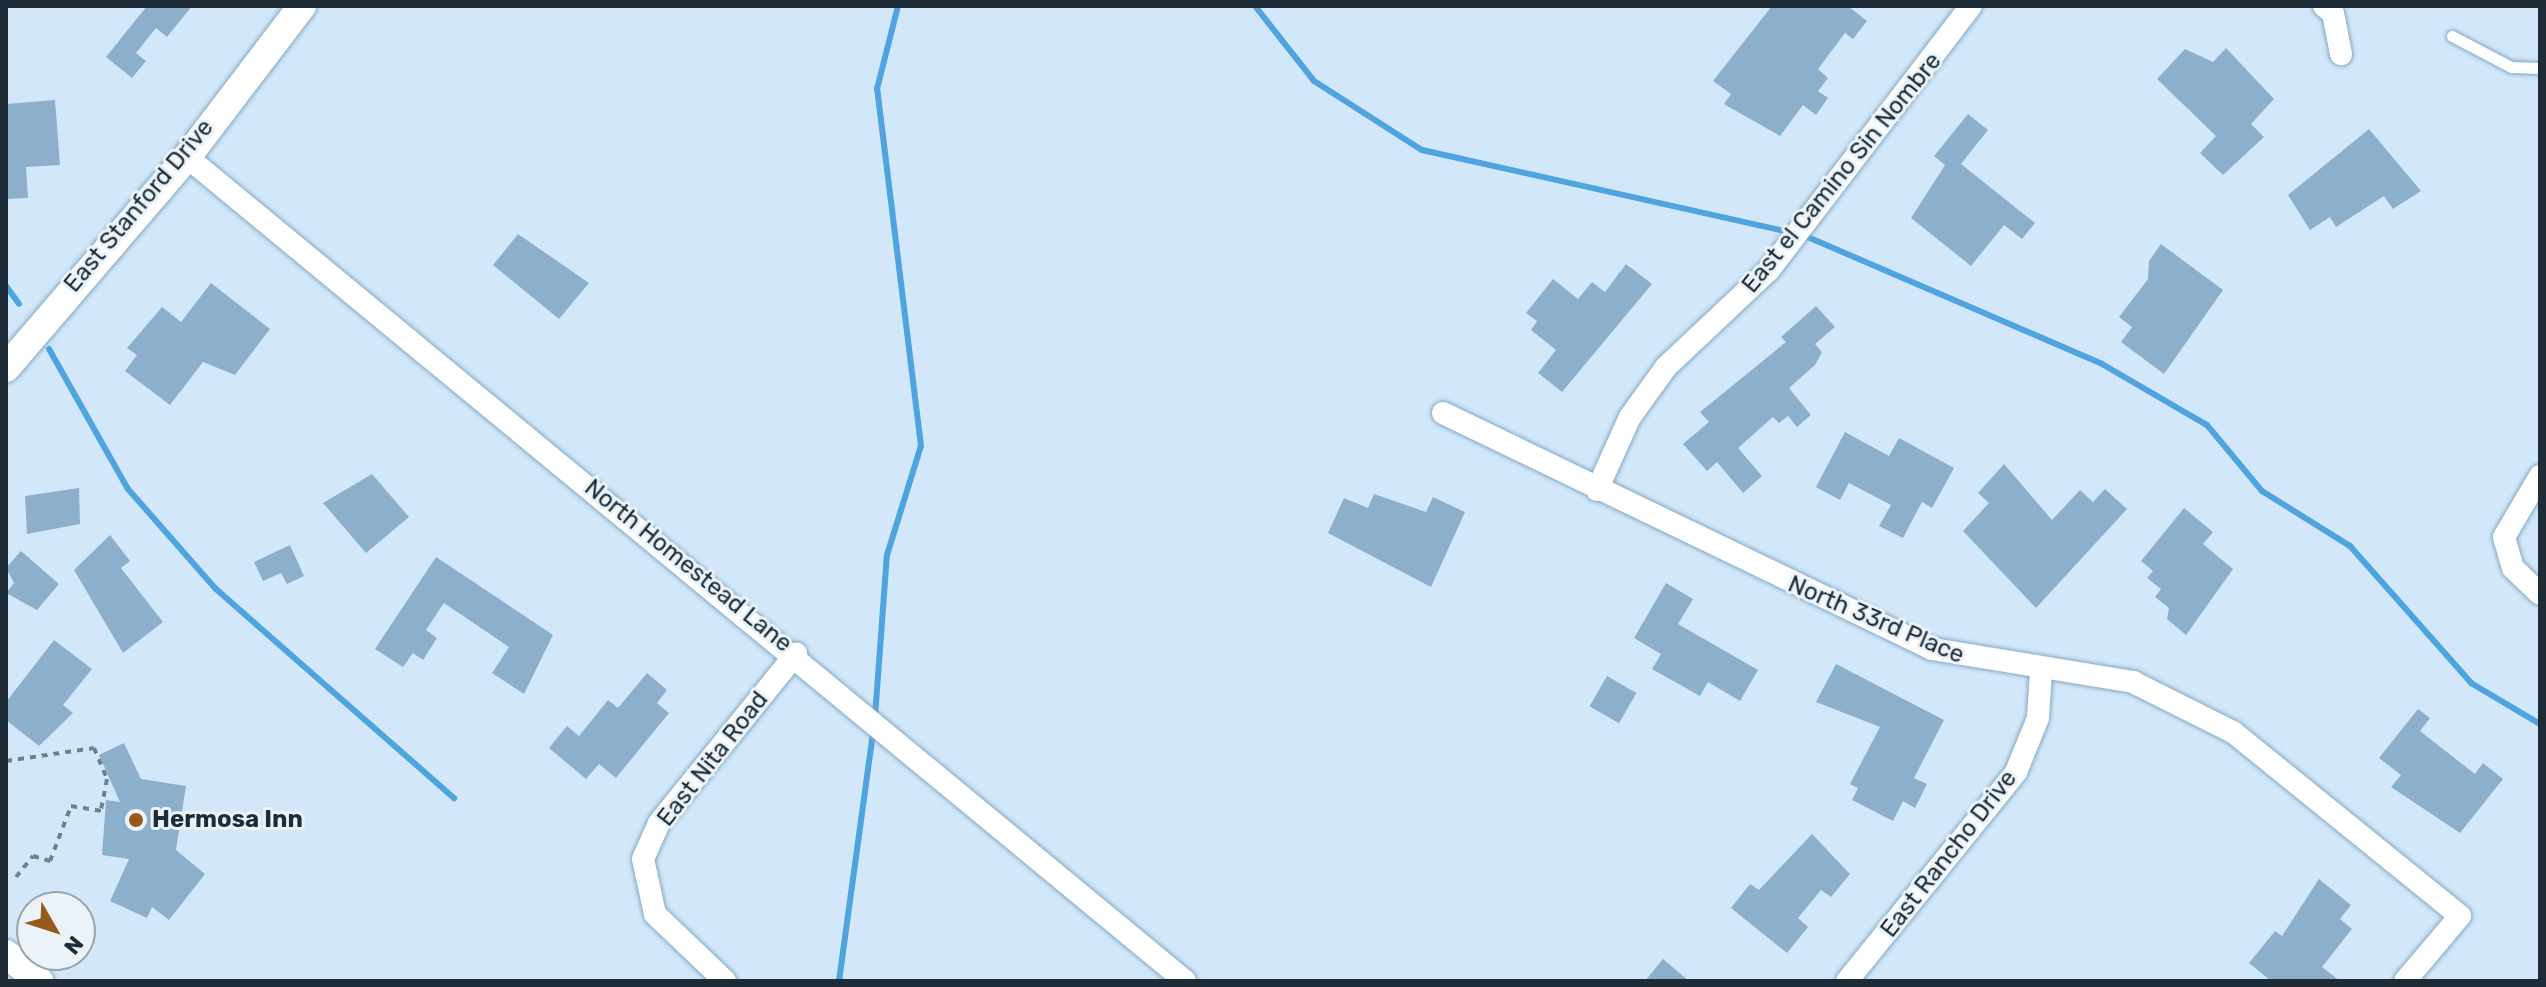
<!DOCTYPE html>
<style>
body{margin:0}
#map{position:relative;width:2546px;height:987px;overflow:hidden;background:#d2e8fa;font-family:Rubik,sans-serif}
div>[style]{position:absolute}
.stream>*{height:6px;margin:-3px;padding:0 3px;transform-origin:3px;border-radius:3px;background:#4fa3de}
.building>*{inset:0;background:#8cb0cc;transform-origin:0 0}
.path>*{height:4px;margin-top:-2px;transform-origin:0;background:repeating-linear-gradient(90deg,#6f818f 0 6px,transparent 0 12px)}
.roads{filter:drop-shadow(0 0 2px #85a9c5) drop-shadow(0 0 2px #85a9c5)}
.service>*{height:11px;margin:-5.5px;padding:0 5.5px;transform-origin:5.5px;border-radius:5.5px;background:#fff}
.minor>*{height:22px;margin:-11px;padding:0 11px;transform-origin:11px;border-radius:11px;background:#fff}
.tertiary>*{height:28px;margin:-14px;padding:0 14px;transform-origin:14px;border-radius:14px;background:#fff}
.dots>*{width:22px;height:22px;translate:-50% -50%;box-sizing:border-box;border:4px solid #ebf3f9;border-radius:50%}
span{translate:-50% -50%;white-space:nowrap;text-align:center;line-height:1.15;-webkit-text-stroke:6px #ebf3f9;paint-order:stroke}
.street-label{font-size:24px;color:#1d2c37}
.poi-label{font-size:24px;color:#1d2c37;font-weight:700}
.left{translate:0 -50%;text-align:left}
.frame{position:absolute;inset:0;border:8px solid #1d2c37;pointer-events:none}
.north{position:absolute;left:16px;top:891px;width:80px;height:80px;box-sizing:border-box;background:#ebf3f9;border:2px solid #99a3ab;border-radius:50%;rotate:129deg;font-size:22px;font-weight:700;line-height:32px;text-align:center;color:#1d2c37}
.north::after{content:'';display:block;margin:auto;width:28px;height:36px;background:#975a1c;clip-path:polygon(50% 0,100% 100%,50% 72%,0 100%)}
</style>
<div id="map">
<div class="stream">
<i style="left:1255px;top:6px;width:95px;rotate:51.8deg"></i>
<i style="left:1314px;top:81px;width:128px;rotate:32.6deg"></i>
<i style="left:1422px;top:150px;width:379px;rotate:12.6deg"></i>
<i style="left:1803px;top:235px;width:326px;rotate:23.3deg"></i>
<i style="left:2102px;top:364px;width:121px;rotate:30.2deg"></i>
<i style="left:2207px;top:425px;width:86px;rotate:50.2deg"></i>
<i style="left:2262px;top:491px;width:104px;rotate:32deg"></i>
<i style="left:2350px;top:546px;width:183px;rotate:48.5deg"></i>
<i style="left:2471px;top:683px;width:80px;rotate:30.7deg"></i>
<i style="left:6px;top:286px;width:22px;rotate:54deg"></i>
<i style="left:49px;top:349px;width:161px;rotate:60.6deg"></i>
<i style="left:128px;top:489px;width:133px;rotate:48.7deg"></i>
<i style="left:216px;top:589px;width:317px;rotate:41.3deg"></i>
<i style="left:875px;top:717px;width:162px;rotate:-85.8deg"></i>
<i style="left:887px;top:555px;width:114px;rotate:-72.7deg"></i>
<i style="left:921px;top:446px;width:360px;rotate:-97deg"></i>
<i style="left:877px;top:89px;width:86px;rotate:-75.8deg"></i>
<i style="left:839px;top:981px;width:251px;rotate:-82.2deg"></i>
</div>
<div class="building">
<i style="clip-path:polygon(147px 6px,192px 6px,167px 37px,156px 28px,136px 53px,146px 61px,132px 78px,106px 57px)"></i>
<i style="clip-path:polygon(1772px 6px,1848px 6px,1867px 21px,1853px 39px,1845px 33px,1818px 69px,1828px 78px,1818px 91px,1828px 98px,1816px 115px,1803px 105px,1780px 136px,1724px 104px,1731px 94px,1713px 81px)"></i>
<i style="clip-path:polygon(2226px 48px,2274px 99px,2251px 124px,2264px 137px,2223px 175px,2200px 153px,2216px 136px,2157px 79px,2185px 49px,2213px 62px)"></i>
<i style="clip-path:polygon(55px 100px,60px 165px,26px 167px,28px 198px,6px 199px,6px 104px)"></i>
<i style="clip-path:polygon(1968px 114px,1988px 130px,1961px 164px,2035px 223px,2022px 239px,2004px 225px,1971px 266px,1911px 218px,1945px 165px,1934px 156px)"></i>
<i style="clip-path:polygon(2369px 129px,2421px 191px,2393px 209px,2384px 196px,2336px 227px,2330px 217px,2310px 230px,2288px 195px)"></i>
<i style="clip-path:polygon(518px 234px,589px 283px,559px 319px,493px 265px)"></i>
<i style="clip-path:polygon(2161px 244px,2223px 290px,2164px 374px,2121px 342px,2132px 327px,2119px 317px,2148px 279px,2149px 261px)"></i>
<i style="clip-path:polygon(1626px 264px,1652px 284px,1562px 392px,1538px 373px,1556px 350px,1531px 330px,1537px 321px,1526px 313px,1553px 279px,1578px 299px,1592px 282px,1605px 292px)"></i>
<i style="clip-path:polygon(211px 283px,270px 329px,235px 375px,203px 362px,170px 405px,125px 371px,137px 355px,127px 348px,162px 307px,181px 322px)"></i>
<i style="clip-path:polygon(1816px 306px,1835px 327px,1815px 344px,1822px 352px,1815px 365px,1789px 388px,1811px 415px,1797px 427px,1788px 416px,1779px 423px,1773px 417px,1738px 448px,1762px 476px,1743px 493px,1717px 462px,1707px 471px,1683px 444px,1709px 422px,1700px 412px,1786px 342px,1781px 337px)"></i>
<i style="clip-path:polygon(1845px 432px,1889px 456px,1899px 438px,1954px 468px,1932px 508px,1922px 502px,1903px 538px,1879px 526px,1891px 505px,1849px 483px,1840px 500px,1816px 487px)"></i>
<i style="clip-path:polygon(2004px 464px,2052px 520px,2080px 490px,2093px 502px,2105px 489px,2127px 509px,2036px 608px,1963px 531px,1989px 503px,1978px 493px)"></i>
<i style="clip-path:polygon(372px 474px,409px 517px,366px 553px,323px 503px)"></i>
<i style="clip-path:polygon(79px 488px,80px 524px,27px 534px,25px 496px)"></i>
<i style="clip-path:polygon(1374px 494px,1426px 512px,1433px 497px,1465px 512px,1431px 587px,1328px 533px,1344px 498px,1368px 508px)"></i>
<i style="clip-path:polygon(2184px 508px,2213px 532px,2203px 544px,2233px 569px,2186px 635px,2167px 619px,2169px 608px,2155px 597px,2161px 589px,2147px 578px,2153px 571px,2141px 561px)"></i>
<i style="clip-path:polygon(110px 535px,130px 561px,121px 568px,163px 622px,123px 653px,74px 570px)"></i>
<i style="clip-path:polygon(290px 545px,304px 576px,287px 584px,281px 573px,263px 581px,254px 562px)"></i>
<i style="clip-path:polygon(21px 551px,59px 584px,37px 610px,6px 593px,14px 583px,6px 568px)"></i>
<i style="clip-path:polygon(436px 557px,553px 635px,524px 694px,492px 673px,509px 647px,444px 603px,426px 630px,437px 638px,423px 660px,413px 653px,403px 667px,375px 649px)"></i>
<i style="clip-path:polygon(1666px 583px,1693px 599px,1678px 624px,1758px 670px,1740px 701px,1708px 682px,1700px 696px,1652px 669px,1661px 654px,1634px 638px)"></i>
<i style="clip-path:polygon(54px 640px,92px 669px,63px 705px,73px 713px,39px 746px,6px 720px,6px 702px)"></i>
<i style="clip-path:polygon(1836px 664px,1944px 720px,1914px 778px,1927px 784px,1915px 808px,1903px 801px,1893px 821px,1852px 800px,1858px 788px,1850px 784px,1880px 727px,1816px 702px)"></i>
<i style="clip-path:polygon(647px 673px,667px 690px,657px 703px,669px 713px,616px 778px,599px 764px,586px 779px,549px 748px,567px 726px,579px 736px,608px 700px,618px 708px)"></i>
<i style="left:1607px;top:676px;width:34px;height:35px;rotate:30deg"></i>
<i style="clip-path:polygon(2418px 709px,2430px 718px,2420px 731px,2475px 774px,2483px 763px,2503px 779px,2460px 833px,2391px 787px,2401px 775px,2379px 758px)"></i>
<i style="clip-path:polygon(124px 743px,141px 779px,186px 786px,176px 850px,205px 874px,169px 920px,152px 907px,147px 918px,110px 901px,129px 859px,102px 855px,106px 800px,120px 802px,99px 755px)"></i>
<i style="clip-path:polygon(1812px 834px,1850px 874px,1831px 897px,1821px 890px,1798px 918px,1808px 927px,1787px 953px,1731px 908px,1750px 884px,1759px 890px)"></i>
<i style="clip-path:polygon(2319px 879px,2351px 905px,2340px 919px,2352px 929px,2322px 967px,2340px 981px,2271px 981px,2249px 963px,2275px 931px,2282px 936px)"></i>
<i style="clip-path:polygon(1663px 959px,1689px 981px,1645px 981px)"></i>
</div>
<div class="path">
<i style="left:6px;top:761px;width:89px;rotate:-8.4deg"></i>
<i style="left:94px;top:748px;width:34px;rotate:67deg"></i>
<i style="left:107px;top:779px;width:32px;rotate:101deg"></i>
<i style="left:16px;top:877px;width:27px;rotate:-51deg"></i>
<i style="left:33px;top:856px;width:18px;rotate:16deg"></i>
<i style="left:50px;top:861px;width:59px;rotate:-69.1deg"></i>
<i style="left:71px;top:806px;width:33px;rotate:9deg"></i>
</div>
<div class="roads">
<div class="service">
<i style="left:2452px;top:36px;width:67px;rotate:27.7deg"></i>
<i style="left:2511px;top:67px;width:29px;rotate:2deg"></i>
</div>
<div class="minor">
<i style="left:2324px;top:6px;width:11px;rotate:38deg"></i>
<i style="left:2333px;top:13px;width:42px;rotate:79deg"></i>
<i style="left:187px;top:157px;width:1294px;rotate:39.54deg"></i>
<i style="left:1443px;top:413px;width:543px;rotate:25.76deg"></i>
<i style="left:1932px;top:649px;width:204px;rotate:9.3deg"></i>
<i style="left:2133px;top:682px;width:112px;rotate:26.6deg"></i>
<i style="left:2233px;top:732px;width:292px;rotate:39deg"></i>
<i style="left:2460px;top:916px;width:85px;rotate:130.2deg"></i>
<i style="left:2540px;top:476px;width:71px;rotate:120.5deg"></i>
<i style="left:2504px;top:537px;width:32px;rotate:74deg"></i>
<i style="left:2513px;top:568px;width:37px;rotate:44deg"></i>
<i style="left:1597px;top:490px;width:80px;rotate:-65.7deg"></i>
<i style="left:1630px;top:417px;width:62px;rotate:-54.2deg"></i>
<i style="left:1666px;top:367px;width:141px;rotate:-43.3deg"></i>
<i style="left:1769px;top:270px;width:332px;rotate:-52.6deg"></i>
<i style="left:725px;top:981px;width:97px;rotate:-136.3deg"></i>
<i style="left:655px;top:914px;width:56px;rotate:-102.3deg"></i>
<i style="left:643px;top:859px;width:39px;rotate:-66deg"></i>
<i style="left:659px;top:823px;width:218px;rotate:-51deg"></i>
<i style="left:1847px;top:981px;width:269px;rotate:-51deg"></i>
<i style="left:2016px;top:772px;width:58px;rotate:-67.8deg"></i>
<i style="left:2038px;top:718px;width:47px;rotate:-86.3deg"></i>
</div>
<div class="tertiary">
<i style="left:6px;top:368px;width:278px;rotate:-49.4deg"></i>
<i style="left:187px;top:157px;width:190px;rotate:-52.7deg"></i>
<i style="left:6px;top:954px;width:43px;rotate:39.3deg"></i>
</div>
</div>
<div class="dots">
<i style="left:136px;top:820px;background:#975a1c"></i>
</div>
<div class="street-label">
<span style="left:1842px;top:173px;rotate:-51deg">East el Camino Sin Nombre</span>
<span style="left:139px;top:206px;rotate:-50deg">East Stanford Drive</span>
<span style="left:688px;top:566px;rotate:39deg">North Homestead Lane</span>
<span style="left:1876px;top:620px;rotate:23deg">North 33rd Place</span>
<span style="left:713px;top:759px;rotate:-52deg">East Nita Road</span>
<span style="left:1949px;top:854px;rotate:-52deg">East Rancho Drive</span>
</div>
<div class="poi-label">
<span class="left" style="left:152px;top:820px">Hermosa Inn</span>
</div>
<div class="frame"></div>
<div class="north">N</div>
</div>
